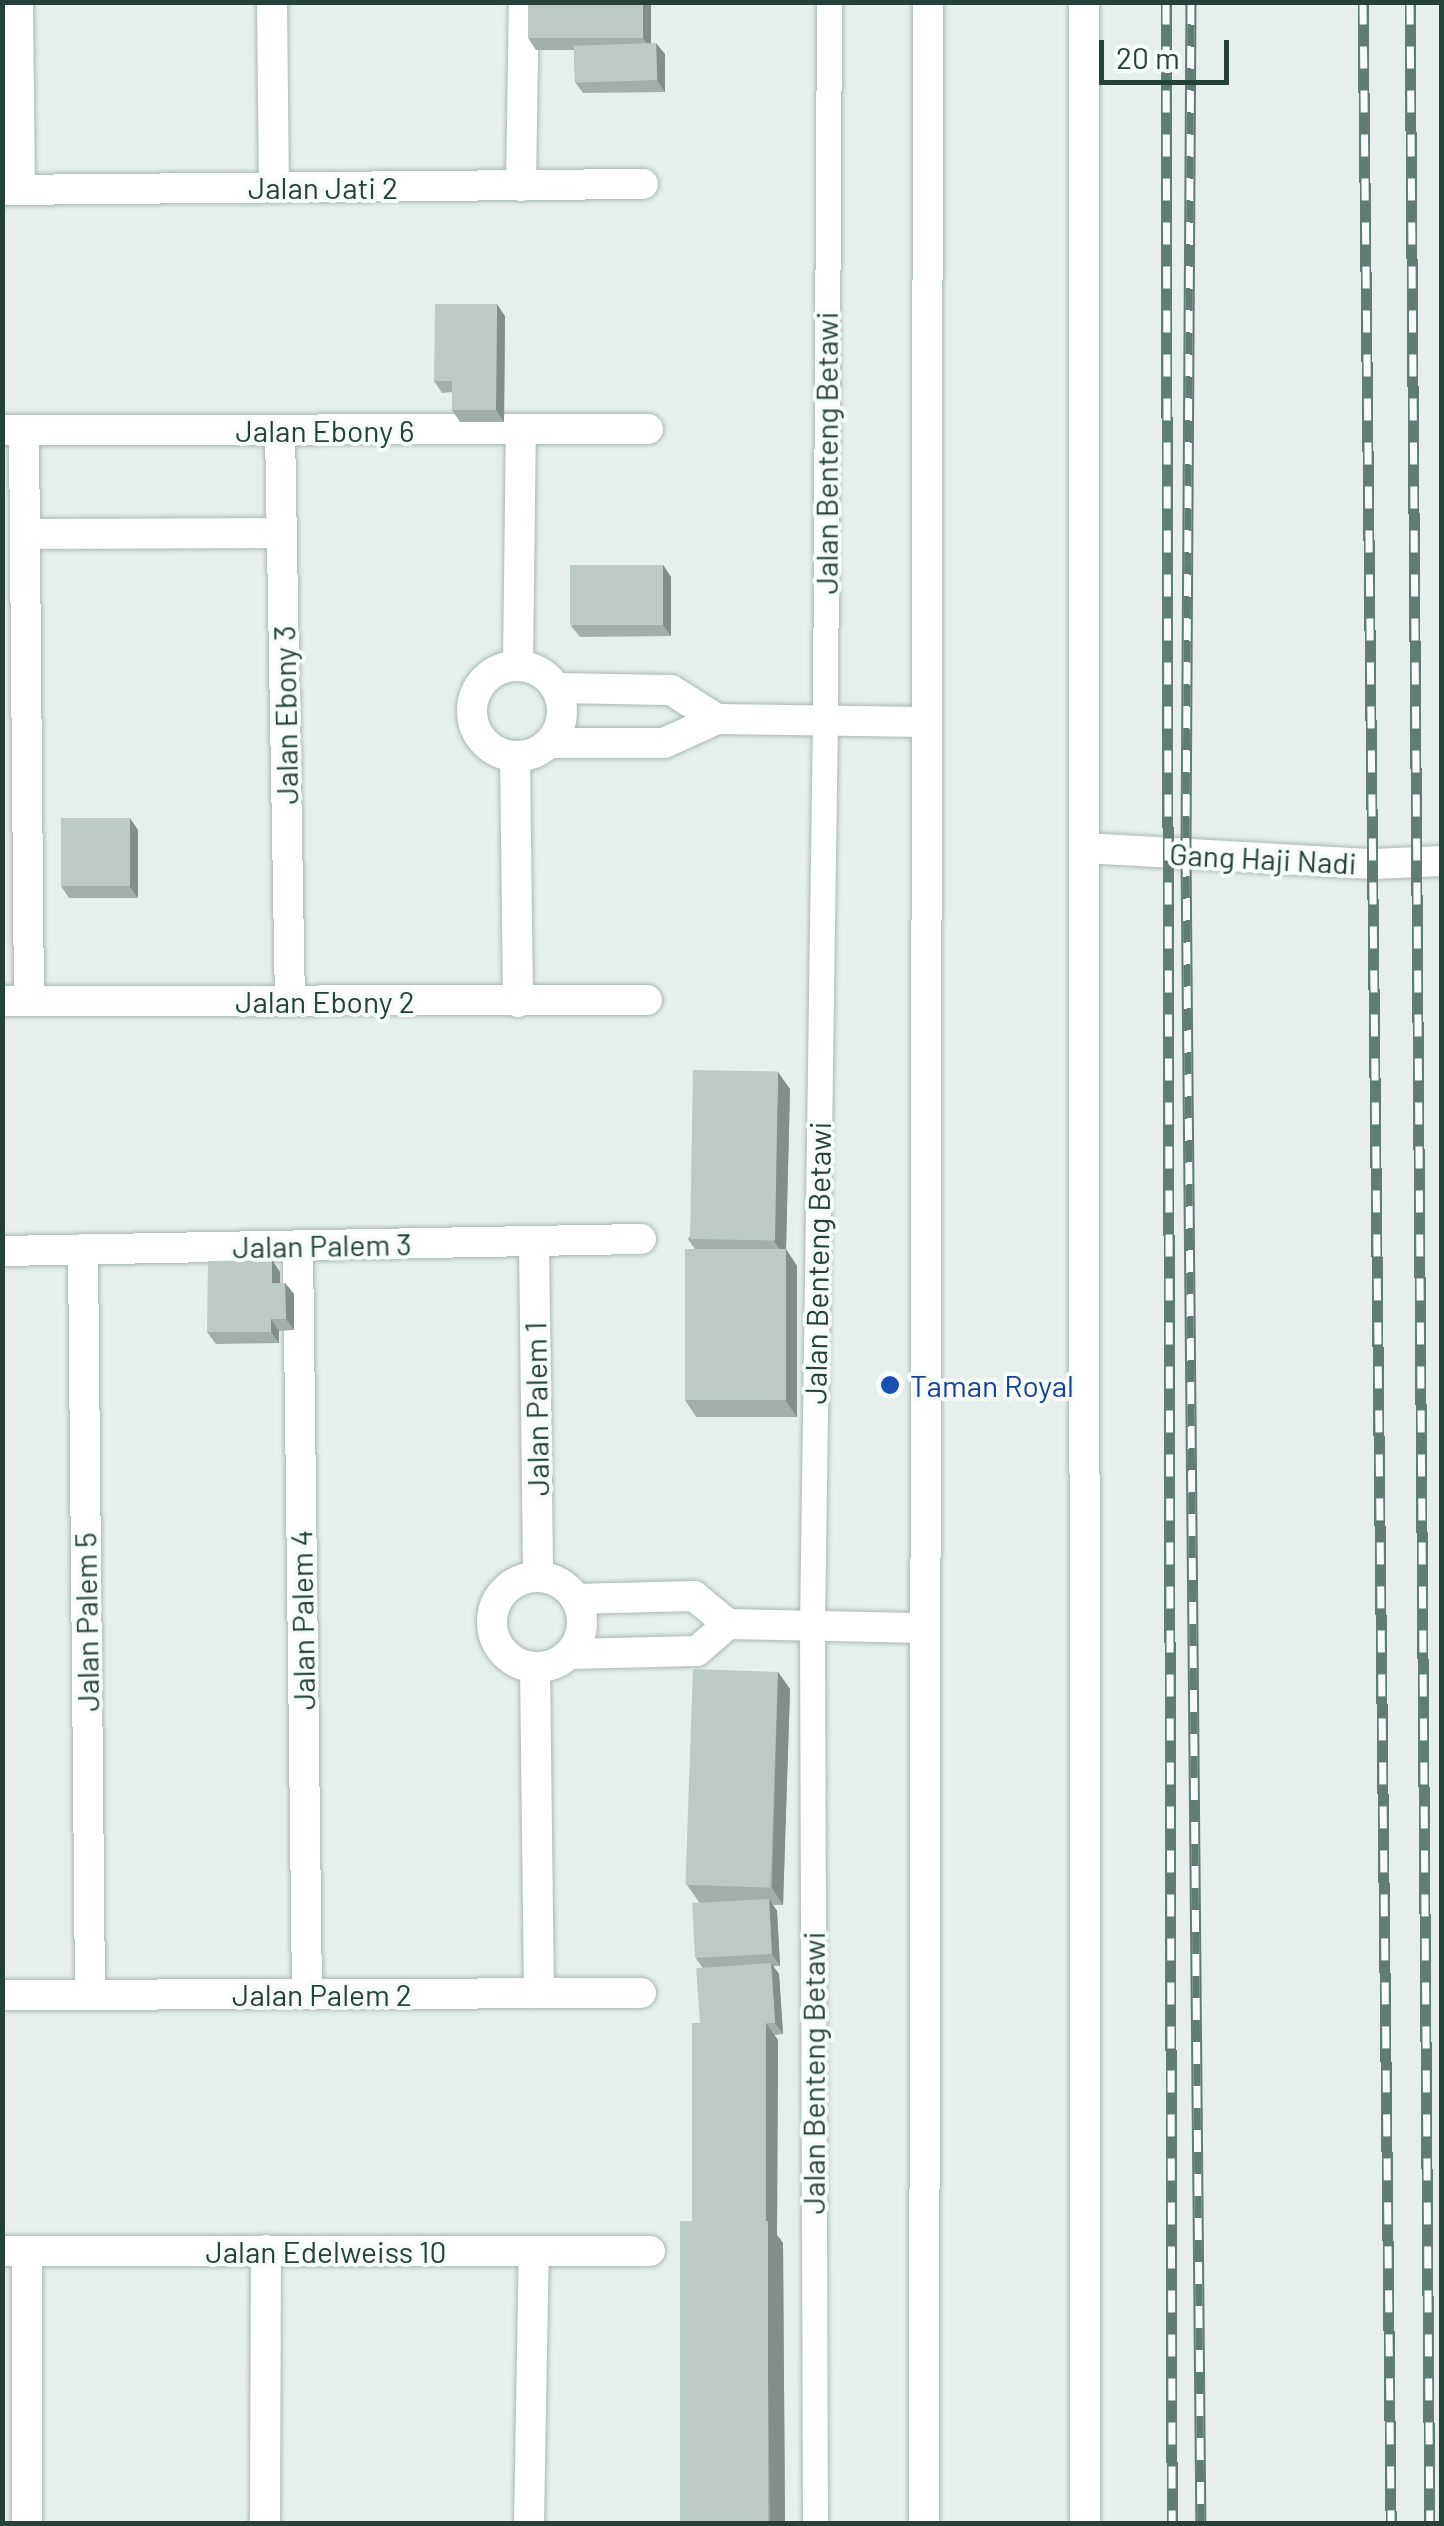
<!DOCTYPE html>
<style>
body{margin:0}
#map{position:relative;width:1444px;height:2526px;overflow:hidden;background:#e6efeb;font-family:Barlow,sans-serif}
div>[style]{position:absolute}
.roads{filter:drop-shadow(0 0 2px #a8b8b2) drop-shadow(0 0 2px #a8b8b2)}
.lane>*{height:25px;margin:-12.5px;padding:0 12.5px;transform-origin:12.5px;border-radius:12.5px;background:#fff}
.street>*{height:30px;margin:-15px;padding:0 15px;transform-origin:15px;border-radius:15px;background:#fff}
.street>.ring{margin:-15px;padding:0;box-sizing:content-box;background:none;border:30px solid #fff;border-radius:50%}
.secondary>*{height:30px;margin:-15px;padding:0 15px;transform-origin:15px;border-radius:15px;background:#fff}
.rail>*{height:11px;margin-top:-5.5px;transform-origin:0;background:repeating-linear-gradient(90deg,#f7fbf9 0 22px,#5f7d75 0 44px);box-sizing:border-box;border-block:2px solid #5f7d75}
.wall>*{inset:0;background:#a1aea9}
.shaded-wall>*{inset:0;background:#838d89}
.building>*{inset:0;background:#bbcac4;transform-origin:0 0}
.dots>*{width:28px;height:28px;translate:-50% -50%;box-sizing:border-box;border:5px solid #f7fbf9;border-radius:50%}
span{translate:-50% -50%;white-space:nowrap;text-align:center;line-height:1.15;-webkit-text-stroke:8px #f7fbf9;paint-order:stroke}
.street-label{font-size:30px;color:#24423a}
.transit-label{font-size:30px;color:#164399}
.left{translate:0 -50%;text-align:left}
.frame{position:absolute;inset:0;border:5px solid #24423a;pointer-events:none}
.scale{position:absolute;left:1099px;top:40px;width:130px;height:45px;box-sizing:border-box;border:5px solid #24423a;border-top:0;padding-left:12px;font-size:30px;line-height:35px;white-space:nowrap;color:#24423a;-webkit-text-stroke:8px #f7fbf9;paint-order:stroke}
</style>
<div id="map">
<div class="roads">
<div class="lane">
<i style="left:815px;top:2524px;width:898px;rotate:-90.19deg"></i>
<i style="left:812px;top:1626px;width:906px;rotate:-89.18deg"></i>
<i style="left:825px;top:720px;width:718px;rotate:-89.68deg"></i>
</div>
<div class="street">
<i style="left:18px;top:2px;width:188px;rotate:89.4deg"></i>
<i style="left:272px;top:2px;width:186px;rotate:89.4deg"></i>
<i style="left:521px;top:186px;width:184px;rotate:-89.1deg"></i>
<i style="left:2px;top:190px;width:641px;rotate:-0.54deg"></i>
<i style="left:2px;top:430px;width:646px;rotate:-0.09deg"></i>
<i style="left:24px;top:430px;width:571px;rotate:89.5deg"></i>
<i style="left:280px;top:430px;width:571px;rotate:89deg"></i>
<i style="left:26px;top:534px;width:256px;rotate:-0.2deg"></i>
<i style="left:518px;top:665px;width:234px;rotate:-89.3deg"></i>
<i class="ring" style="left:472px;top:666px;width:60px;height:60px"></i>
<i style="left:556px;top:688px;width:115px;rotate:1deg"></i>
<i style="left:671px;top:690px;width:54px;rotate:32.2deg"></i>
<i style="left:550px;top:743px;width:114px"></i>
<i style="left:664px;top:743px;width:58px;rotate:-24.4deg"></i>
<i style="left:717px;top:719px;width:210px;rotate:0.8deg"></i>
<i style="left:515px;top:756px;width:246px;rotate:89.3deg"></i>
<i style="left:1084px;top:848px;width:289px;rotate:3.2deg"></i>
<i style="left:1373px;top:864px;width:69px;rotate:-2.5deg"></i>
<i style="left:2px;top:1001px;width:645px;rotate:-0.09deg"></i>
<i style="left:534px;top:1241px;width:336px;rotate:89.3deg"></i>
<i style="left:298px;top:1246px;width:748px;rotate:89.31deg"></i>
<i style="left:83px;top:1249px;width:746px;rotate:89.46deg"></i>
<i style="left:2px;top:1251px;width:639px;rotate:-1.08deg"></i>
<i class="ring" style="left:492px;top:1577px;width:60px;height:60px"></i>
<i style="left:576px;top:1599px;width:118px;rotate:-1.5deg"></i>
<i style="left:694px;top:1596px;width:44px;rotate:39.5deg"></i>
<i style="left:728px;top:1624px;width:197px;rotate:1.2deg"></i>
<i style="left:570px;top:1654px;width:127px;rotate:-1.4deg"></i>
<i style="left:697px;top:1651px;width:41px;rotate:-41.1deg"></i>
<i style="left:535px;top:1668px;width:325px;rotate:89.3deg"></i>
<i style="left:2px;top:1995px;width:639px;rotate:-0.18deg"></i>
<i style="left:2px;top:2251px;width:648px"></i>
<i style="left:27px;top:2524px;width:273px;rotate:-90deg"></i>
<i style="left:265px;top:2524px;width:274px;rotate:-89.8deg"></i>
<i style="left:529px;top:2524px;width:273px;rotate:-89deg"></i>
</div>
<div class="secondary">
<i style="left:1084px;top:2px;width:2522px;rotate:89.98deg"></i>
<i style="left:924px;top:2524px;width:2522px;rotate:-89.91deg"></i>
</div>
</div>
<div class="rail">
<i style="left:1166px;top:2px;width:2522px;rotate:89.86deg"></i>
<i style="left:1191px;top:2px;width:852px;rotate:90.34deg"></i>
<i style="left:1186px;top:854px;width:1670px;rotate:89.49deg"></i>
<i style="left:1363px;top:2px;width:2522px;rotate:89.36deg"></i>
<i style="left:1410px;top:2px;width:2522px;rotate:89.55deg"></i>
</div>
<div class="wall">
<i style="clip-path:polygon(528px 2px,651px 2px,651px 43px,665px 54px,665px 92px,583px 93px,575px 82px,574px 50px,536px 50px,528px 38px)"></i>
<i style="clip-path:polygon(505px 316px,504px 422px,460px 422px,452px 410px,452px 392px,442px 393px,434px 381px)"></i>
<i style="clip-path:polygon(663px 565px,671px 577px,671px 636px,580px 637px,571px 626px)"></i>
<i style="clip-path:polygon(138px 830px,138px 898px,69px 898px,61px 886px)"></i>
<i style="clip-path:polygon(790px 1089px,786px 1249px,797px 1266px,797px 1417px,696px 1417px,685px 1400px,695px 1249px,688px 1239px)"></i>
<i style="clip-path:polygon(272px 1260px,280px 1272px,280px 1283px,285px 1283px,294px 1294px,294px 1330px,279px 1331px,279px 1343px,216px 1344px,207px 1332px)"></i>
<i style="clip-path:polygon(778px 1672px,790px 1689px,783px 1905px,773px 1905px,777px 1911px,780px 1966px,773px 1966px,779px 1974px,783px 2034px,774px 2035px,778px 2040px,777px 2235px,783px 2243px,785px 2524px,683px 2524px,702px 1967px,695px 1957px,699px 1902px,687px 1885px)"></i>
</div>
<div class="shaded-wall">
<i style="clip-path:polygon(643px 2px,651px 2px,651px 50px,643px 38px)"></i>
<i style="clip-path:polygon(656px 43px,665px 54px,665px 92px,657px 80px)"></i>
<i style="clip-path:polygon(497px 304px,505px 316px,504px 422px,496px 410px)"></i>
<i style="clip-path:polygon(663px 565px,671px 577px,671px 636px,663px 625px)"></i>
<i style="clip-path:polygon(130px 818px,138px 830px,138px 898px,130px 887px)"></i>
<i style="clip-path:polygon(778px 1072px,790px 1089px,786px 1249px,797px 1266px,797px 1417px,785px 1400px,785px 1258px,774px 1241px)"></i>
<i style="clip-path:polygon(272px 1260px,280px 1272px,280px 1294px,272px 1283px)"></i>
<i style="clip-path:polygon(285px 1283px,294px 1294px,294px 1330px,286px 1319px)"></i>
<i style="clip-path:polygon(271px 1319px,279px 1331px,279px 1343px,271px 1332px)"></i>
<i style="clip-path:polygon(778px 1672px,790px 1689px,783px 1905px,772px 1888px)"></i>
<i style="clip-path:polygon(769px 1899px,777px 1911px,780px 1966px,772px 1954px)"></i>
<i style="clip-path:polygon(771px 1963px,779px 1974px,783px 2034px,775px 2023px)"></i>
<i style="clip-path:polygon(766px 2023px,778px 2040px,777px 2235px,783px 2243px,785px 2524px,770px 2524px,766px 2223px)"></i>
</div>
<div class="building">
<i style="left:528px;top:2px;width:115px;height:36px"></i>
<i style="left:656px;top:43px;width:37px;height:82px;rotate:88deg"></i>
<i style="clip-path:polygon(435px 304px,497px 304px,496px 410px,452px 410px,452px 381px,434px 381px)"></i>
<i style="left:663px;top:565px;width:60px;height:93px;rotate:90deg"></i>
<i style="left:61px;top:818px;width:69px;height:68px"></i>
<i style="left:693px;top:1070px;width:85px;height:169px;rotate:1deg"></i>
<i style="left:685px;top:1249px;width:101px;height:151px"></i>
<i style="clip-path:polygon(272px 1260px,272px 1283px,285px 1283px,286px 1319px,271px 1319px,271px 1332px,207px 1332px,208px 1261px)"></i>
<i style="left:693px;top:1669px;width:85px;height:216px;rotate:2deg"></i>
<i style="left:769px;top:1899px;width:55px;height:77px;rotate:87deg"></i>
<i style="left:771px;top:1963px;width:60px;height:75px;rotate:86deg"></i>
<i style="left:692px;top:2023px;width:74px;height:199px"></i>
<i style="left:768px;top:2221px;width:303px;height:88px;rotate:90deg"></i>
</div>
<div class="dots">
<i style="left:890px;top:1385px;background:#1a4fb4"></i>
</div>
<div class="street-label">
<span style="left:323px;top:187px">Jalan Jati 2</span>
<span style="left:325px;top:430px">Jalan Ebony 6</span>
<span style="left:826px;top:453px;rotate:-90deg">Jalan Benteng Betawi</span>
<span style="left:285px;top:715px;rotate:-91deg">Jalan Ebony 3</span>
<span style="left:1263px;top:858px;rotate:3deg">Gang Haji Nadi</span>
<span style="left:325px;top:1001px">Jalan Ebony 2</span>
<span style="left:322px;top:1245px;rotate:-1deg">Jalan Palem 3</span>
<span style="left:817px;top:1263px;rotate:-89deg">Jalan Benteng Betawi</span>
<span style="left:536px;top:1409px;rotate:-91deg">Jalan Palem 1</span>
<span style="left:302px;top:1620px;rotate:-91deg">Jalan Palem 4</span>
<span style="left:86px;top:1622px;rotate:-91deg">Jalan Palem 5</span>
<span style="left:322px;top:1994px">Jalan Palem 2</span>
<span style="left:813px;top:2073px;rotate:-90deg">Jalan Benteng Betawi</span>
<span style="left:326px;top:2251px">Jalan Edelweiss 10</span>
</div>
<div class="transit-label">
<span class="left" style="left:910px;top:1385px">Taman Royal</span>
</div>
<div class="frame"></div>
<div class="scale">20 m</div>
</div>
